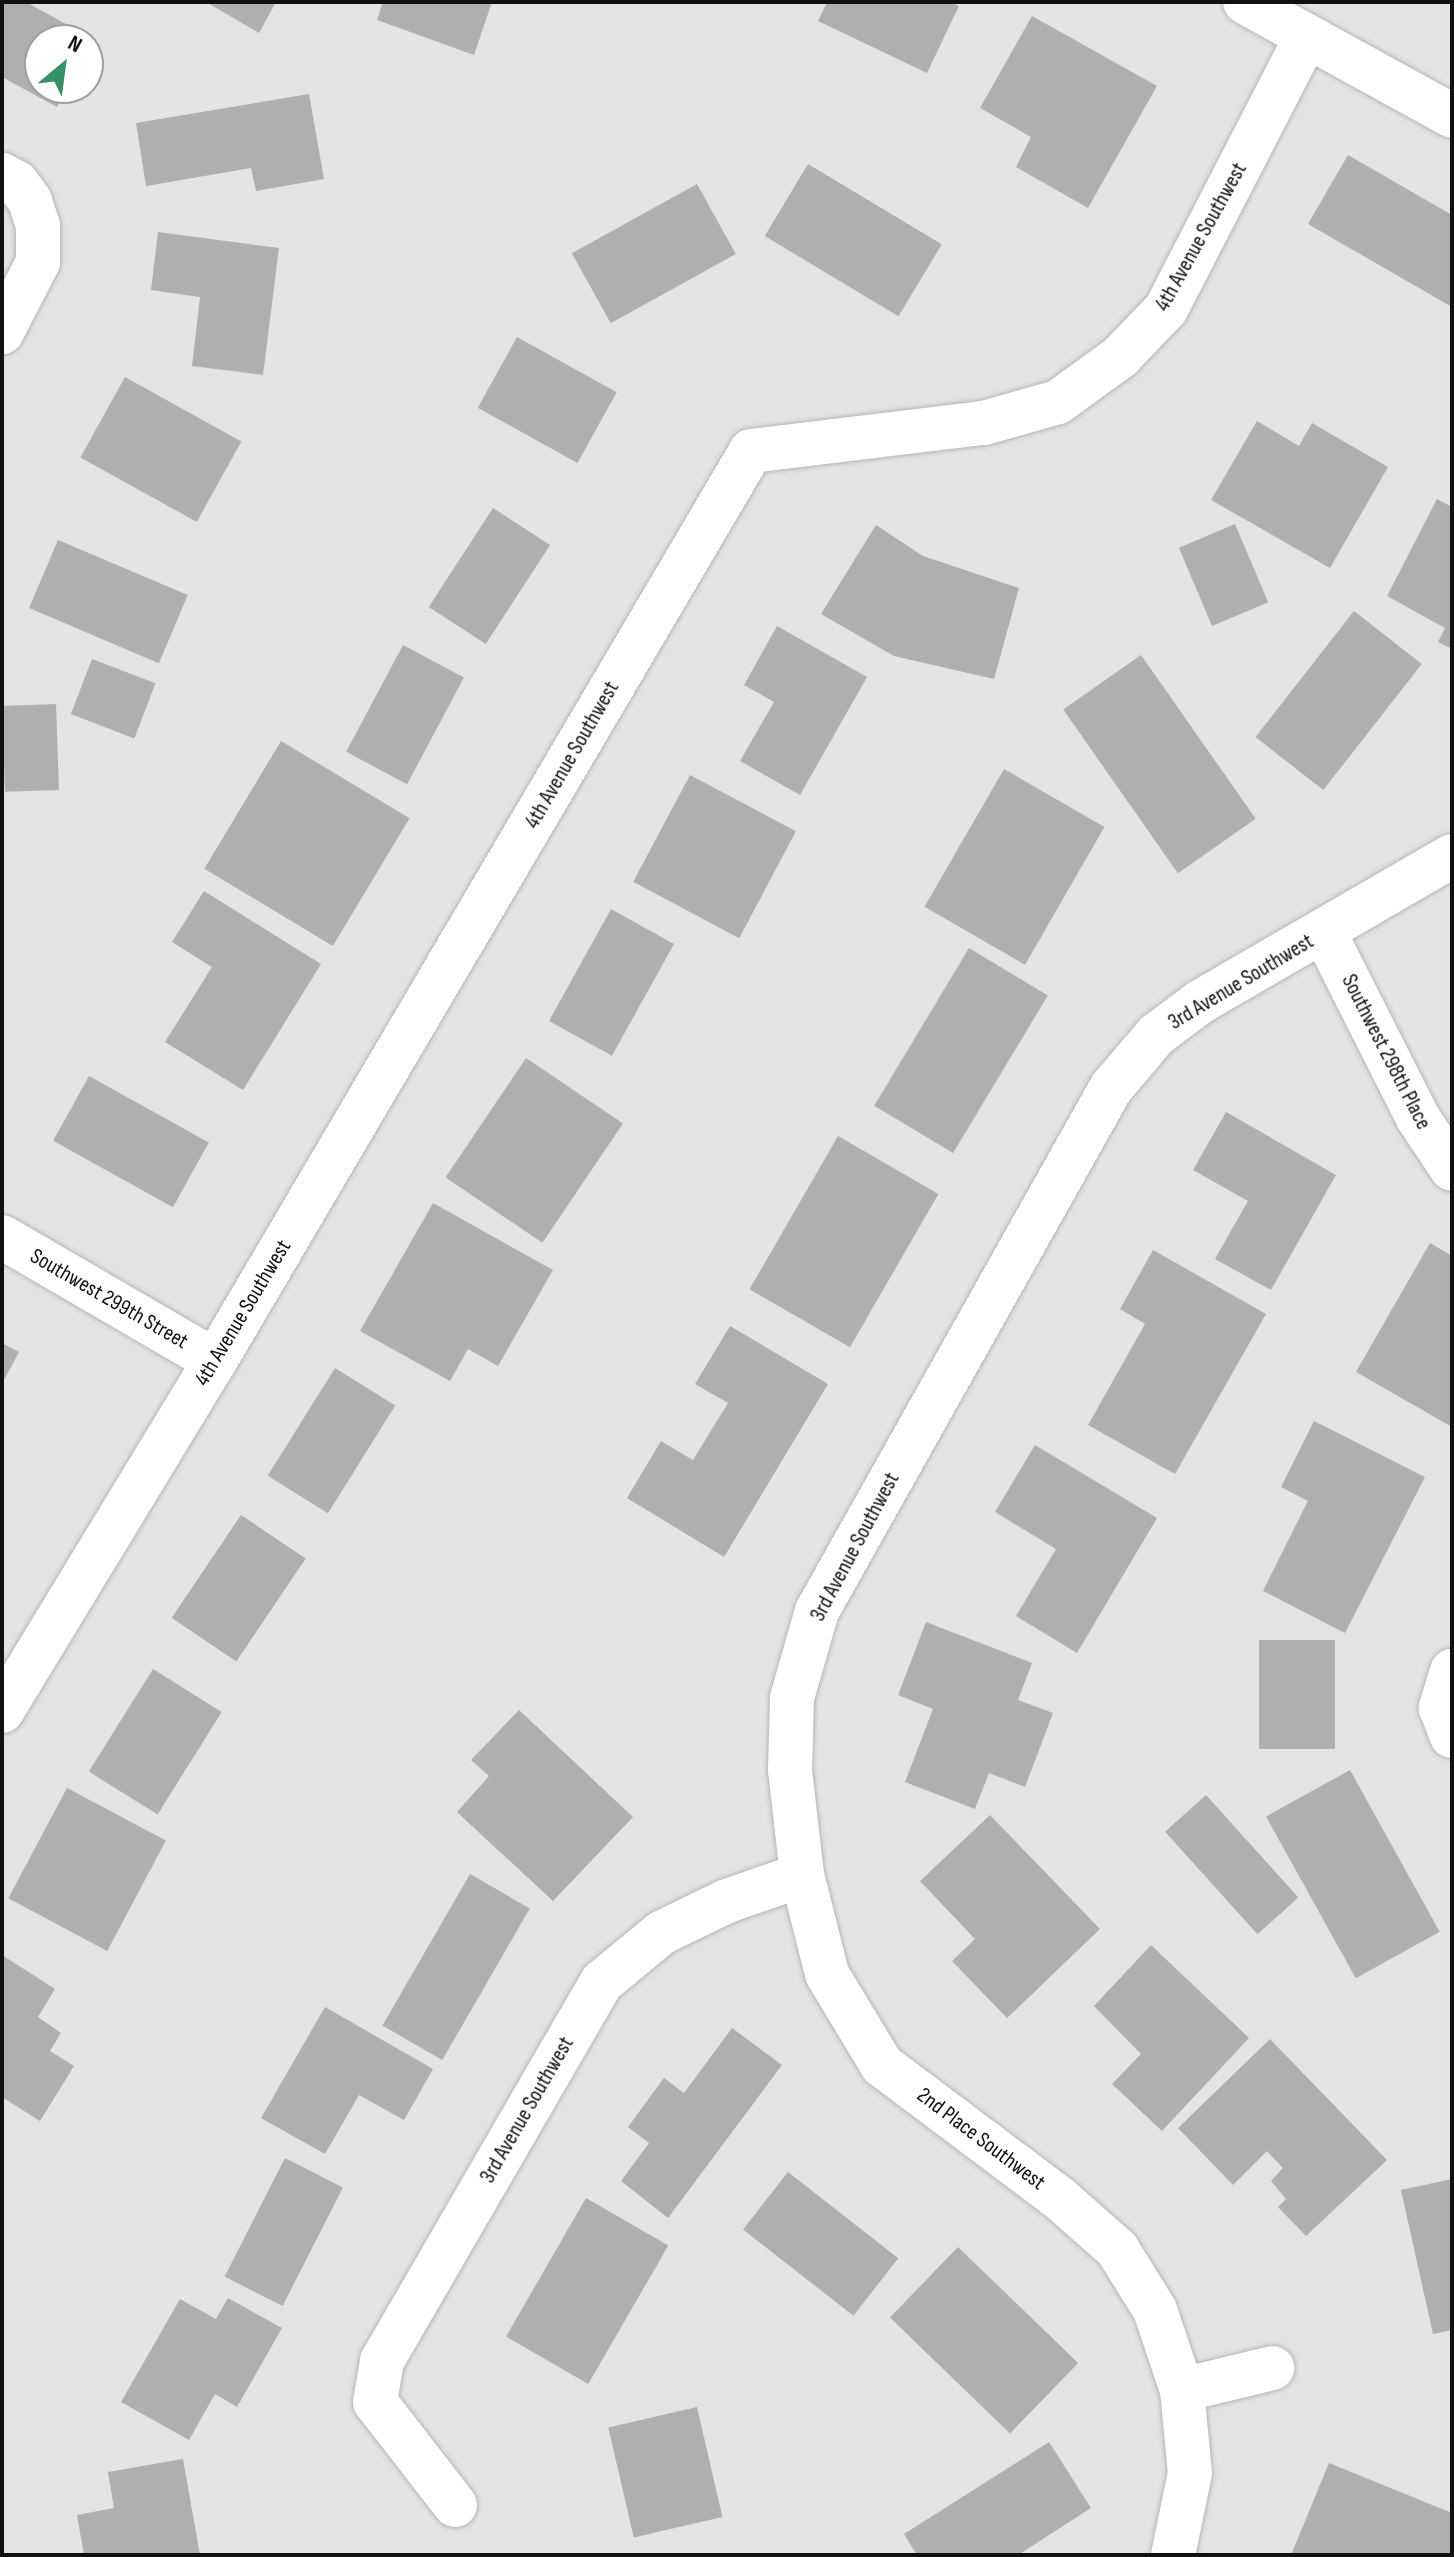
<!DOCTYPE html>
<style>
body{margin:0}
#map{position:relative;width:1454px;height:2557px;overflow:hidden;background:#e3e4e5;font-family:"Sofia Sans Condensed",sans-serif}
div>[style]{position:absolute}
.building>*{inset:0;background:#b0aeaf;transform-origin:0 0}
.roads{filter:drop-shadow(0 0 2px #b5b6b7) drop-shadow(0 0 2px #b5b6b7)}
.street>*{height:44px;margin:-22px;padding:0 22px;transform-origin:22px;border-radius:22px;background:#fff}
span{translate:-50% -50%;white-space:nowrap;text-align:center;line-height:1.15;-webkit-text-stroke:8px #fff;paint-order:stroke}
.street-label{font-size:22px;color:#101010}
.frame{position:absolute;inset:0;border:4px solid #101010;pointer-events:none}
.north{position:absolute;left:24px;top:24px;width:80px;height:80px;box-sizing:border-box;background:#fff;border:2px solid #9f9f9f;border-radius:50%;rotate:29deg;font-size:22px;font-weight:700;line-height:32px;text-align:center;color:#101010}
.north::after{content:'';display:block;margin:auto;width:28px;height:36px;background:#379167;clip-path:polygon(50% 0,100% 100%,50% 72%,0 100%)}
</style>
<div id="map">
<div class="building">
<i style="clip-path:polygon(2px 2px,26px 2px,95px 40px,88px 52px,88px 40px,40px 40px,40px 88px,68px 88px,57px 107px,2px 77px)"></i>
<i style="clip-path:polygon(206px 2px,276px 2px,259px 33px)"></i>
<i style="clip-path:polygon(383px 2px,492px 2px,474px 55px,377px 20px)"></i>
<i style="clip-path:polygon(827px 2px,950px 2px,959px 6px,927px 73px,818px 21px)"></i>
<i style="clip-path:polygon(1032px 16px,1157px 86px,1088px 208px,1016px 167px,1031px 137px,980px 108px)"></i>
<i style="clip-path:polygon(309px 94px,324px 179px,256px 191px,251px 168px,146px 186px,136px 123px)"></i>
<i style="clip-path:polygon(1348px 155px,1452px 215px,1452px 307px,1308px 224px)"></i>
<i style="left:808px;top:164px;width:156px;height:84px;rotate:31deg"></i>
<i style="left:697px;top:184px;width:80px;height:143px;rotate:61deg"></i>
<i style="clip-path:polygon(158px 232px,279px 248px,263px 375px,192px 366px,200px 297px,151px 290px)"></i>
<i style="left:517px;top:337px;width:114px;height:81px;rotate:29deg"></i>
<i style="left:125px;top:377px;width:133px;height:92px;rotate:29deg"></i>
<i style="clip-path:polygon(1257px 421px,1299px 446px,1312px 423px,1388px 467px,1330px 568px,1211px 500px)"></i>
<i style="clip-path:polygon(1437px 499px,1452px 507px,1452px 649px,1438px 642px,1445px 628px,1387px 596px)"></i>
<i style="left:493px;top:508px;width:68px;height:118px;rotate:33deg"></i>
<i style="left:1235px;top:524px;width:85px;height:61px;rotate:67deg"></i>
<i style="clip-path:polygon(876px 525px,923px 556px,1019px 588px,994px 679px,894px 656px,821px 614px)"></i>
<i style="left:58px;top:540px;width:141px;height:74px;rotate:23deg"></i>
<i style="left:1354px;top:611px;width:86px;height:160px;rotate:38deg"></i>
<i style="clip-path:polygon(777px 626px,867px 677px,800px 795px,740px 761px,774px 702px,744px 685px)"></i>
<i style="left:403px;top:645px;width:69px;height:121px;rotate:28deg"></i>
<i style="left:1141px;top:655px;width:200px;height:95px;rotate:55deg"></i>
<i style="left:92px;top:659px;width:68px;height:59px;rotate:21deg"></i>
<i style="left:56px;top:704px;width:86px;height:54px;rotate:88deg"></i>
<i style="left:281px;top:741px;width:150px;height:149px;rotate:31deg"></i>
<i style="left:1004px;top:769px;width:116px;height:159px;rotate:30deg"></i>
<i style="left:690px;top:775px;width:120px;height:121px;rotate:28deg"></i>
<i style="clip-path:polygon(204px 891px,321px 964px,243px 1090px,165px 1042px,212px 967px,172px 942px)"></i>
<i style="left:611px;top:909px;width:72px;height:128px;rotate:29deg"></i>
<i style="left:969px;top:948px;width:92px;height:184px;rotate:31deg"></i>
<i style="left:526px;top:1058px;width:117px;height:144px;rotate:34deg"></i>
<i style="left:89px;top:1076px;width:137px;height:74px;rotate:29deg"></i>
<i style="clip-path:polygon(1226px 1112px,1336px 1175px,1271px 1290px,1215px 1259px,1248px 1201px,1193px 1170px)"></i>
<i style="left:838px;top:1136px;width:116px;height:177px;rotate:30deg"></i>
<i style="clip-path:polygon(433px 1203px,553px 1270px,498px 1366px,468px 1349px,450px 1381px,360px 1331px)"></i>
<i style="clip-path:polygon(1430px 1243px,1452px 1256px,1452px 1427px,1356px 1372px)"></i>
<i style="clip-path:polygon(1153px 1250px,1266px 1314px,1175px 1474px,1088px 1425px,1145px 1324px,1120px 1309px)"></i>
<i style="clip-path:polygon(730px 1326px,828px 1384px,724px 1557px,627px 1498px,661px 1441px,693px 1460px,728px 1403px,695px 1384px)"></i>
<i style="clip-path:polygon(2px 1343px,19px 1352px,2px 1384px)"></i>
<i style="left:335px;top:1368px;width:71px;height:127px;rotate:32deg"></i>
<i style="clip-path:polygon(1314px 1421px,1425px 1477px,1345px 1633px,1263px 1591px,1308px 1501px,1281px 1487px)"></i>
<i style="clip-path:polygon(1035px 1445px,1157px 1518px,1077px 1653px,1016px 1616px,1056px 1549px,995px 1512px)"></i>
<i style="left:241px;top:1515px;width:78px;height:124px;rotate:34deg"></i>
<i style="clip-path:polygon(926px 1622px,1032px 1663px,1018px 1700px,1053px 1713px,1025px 1787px,989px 1773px,975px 1809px,905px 1782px,933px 1709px,898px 1695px)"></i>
<i style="left:1259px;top:1640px;width:76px;height:109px"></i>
<i style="left:153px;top:1669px;width:81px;height:121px;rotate:32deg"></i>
<i style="clip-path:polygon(519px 1710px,633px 1817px,553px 1901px,457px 1812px,489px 1776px,471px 1760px)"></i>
<i style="left:1350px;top:1770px;width:185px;height:96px;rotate:61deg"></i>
<i style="left:67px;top:1788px;width:112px;height:125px;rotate:28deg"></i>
<i style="left:1206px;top:1795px;width:138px;height:55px;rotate:48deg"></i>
<i style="clip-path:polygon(990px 1815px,1100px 1929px,1007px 2018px,952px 1961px,975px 1939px,920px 1881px)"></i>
<i style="left:470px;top:1874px;width:69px;height:175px;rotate:30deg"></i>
<i style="clip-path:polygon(1151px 1945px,1249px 2038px,1162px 2131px,1112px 2084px,1141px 2054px,1094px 2006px)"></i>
<i style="clip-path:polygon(2px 1955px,55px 1989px,38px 2017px,61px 2033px,50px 2051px,74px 2066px,40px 2121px,2px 2097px)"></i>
<i style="clip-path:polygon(325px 2007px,433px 2069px,404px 2120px,359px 2095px,325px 2154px,261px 2118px)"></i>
<i style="clip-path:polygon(732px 2028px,782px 2065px,668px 2218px,621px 2181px,649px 2143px,628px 2127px,664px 2078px,684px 2093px)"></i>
<i style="clip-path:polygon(1270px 2039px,1387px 2160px,1306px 2236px,1278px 2207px,1286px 2199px,1271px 2181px,1283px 2168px,1267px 2151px,1233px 2185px,1178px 2128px)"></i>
<i style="left:285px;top:2158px;width:65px;height:133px;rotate:27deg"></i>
<i style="left:788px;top:2172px;width:140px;height:73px;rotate:38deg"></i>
<i style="clip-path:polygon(1452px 2179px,1452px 2330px,1433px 2334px,1401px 2190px)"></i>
<i style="left:586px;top:2198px;width:95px;height:160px;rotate:30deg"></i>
<i style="left:958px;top:2247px;width:167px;height:98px;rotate:44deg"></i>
<i style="clip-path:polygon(228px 2298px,282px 2328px,237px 2407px,215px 2394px,189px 2440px,121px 2402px,180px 2299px,216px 2319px)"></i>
<i style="left:697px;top:2407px;width:113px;height:91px;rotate:77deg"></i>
<i style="clip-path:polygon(1049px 2442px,1091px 2508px,1018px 2555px,917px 2555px,904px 2534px)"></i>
<i style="clip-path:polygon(183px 2459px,200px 2555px,84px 2555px,77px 2515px,114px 2508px,108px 2472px)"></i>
<i style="clip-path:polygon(1329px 2463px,1452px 2513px,1452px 2555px,1291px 2555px)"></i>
</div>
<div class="roads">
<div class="street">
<i style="left:1245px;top:2px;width:236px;rotate:28.8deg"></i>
<i style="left:2px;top:175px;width:17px;rotate:28deg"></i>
<i style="left:17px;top:183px;width:22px;rotate:54deg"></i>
<i style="left:30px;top:201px;width:25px;rotate:72deg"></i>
<i style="left:38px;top:225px;width:37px;rotate:90deg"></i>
<i style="left:38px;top:262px;width:79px;rotate:117.2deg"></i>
<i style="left:1324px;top:932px;width:208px;rotate:63.2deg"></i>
<i style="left:1418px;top:1118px;width:61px;rotate:56.3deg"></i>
<i style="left:2px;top:1237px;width:246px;rotate:30.2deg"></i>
<i style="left:1452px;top:1671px;width:39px;rotate:107deg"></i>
<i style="left:1441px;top:1708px;width:30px;rotate:69deg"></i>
<i style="left:2px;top:1711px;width:410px;rotate:-58.7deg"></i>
<i style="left:215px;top:1361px;width:1056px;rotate:-59.5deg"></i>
<i style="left:751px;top:451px;width:235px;rotate:-6.9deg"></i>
<i style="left:984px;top:423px;width:77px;rotate:-15.8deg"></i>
<i style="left:1058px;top:402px;width:77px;rotate:-36deg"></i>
<i style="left:1120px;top:357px;width:66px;rotate:-46.2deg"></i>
<i style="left:1166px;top:309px;width:305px;rotate:-62.7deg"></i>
<i style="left:802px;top:1875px;width:102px;rotate:75.8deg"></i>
<i style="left:827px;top:1974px;width:106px;rotate:58.9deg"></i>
<i style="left:882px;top:2065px;width:220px;rotate:36.9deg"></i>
<i style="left:1058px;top:2197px;width:79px;rotate:41.4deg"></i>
<i style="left:1117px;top:2249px;width:72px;rotate:58.1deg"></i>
<i style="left:1155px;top:2310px;width:84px;rotate:71.4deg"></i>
<i style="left:1182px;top:2390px;width:83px;rotate:84.5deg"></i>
<i style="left:1190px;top:2473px;width:84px;rotate:101.7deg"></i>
<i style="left:1182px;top:2390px;width:93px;rotate:-13.7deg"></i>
<i style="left:455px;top:2505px;width:130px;rotate:-127.8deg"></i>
<i style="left:375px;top:2402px;width:42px;rotate:-80.3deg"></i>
<i style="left:382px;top:2361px;width:438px;rotate:-59.9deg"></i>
<i style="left:602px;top:1982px;width:77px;rotate:-39.7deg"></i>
<i style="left:661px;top:1933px;width:73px;rotate:-25.9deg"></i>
<i style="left:727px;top:1901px;width:79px;rotate:-19.1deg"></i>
<i style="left:802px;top:1875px;width:106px;rotate:-96.5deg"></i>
<i style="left:790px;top:1770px;width:72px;rotate:-88.4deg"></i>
<i style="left:792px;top:1698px;width:91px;rotate:-74deg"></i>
<i style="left:817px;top:1611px;width:600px;rotate:-60.66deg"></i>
<i style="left:1111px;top:1088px;width:70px;rotate:-49.7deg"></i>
<i style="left:1156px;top:1035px;width:55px;rotate:-36.9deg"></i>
<i style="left:1200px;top:1002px;width:291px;rotate:-30.1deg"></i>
</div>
</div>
<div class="street-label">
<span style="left:1201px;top:237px;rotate:-61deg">4th Avenue Southwest</span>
<span style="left:572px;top:755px;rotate:-60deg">4th Avenue Southwest</span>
<span style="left:1241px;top:982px;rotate:-31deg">3rd Avenue Southwest</span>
<span style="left:1386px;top:1052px;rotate:63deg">Southwest 298th Place</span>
<span style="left:109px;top:1299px;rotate:30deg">Southwest 299th Street</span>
<span style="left:243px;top:1313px;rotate:-59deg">4th Avenue Southwest</span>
<span style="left:855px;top:1547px;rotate:-62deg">3rd Avenue Southwest</span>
<span style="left:527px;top:2110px;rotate:-60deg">3rd Avenue Southwest</span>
<span style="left:981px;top:2139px;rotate:37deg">2nd Place Southwest</span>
</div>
<div class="frame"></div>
<div class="north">N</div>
</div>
